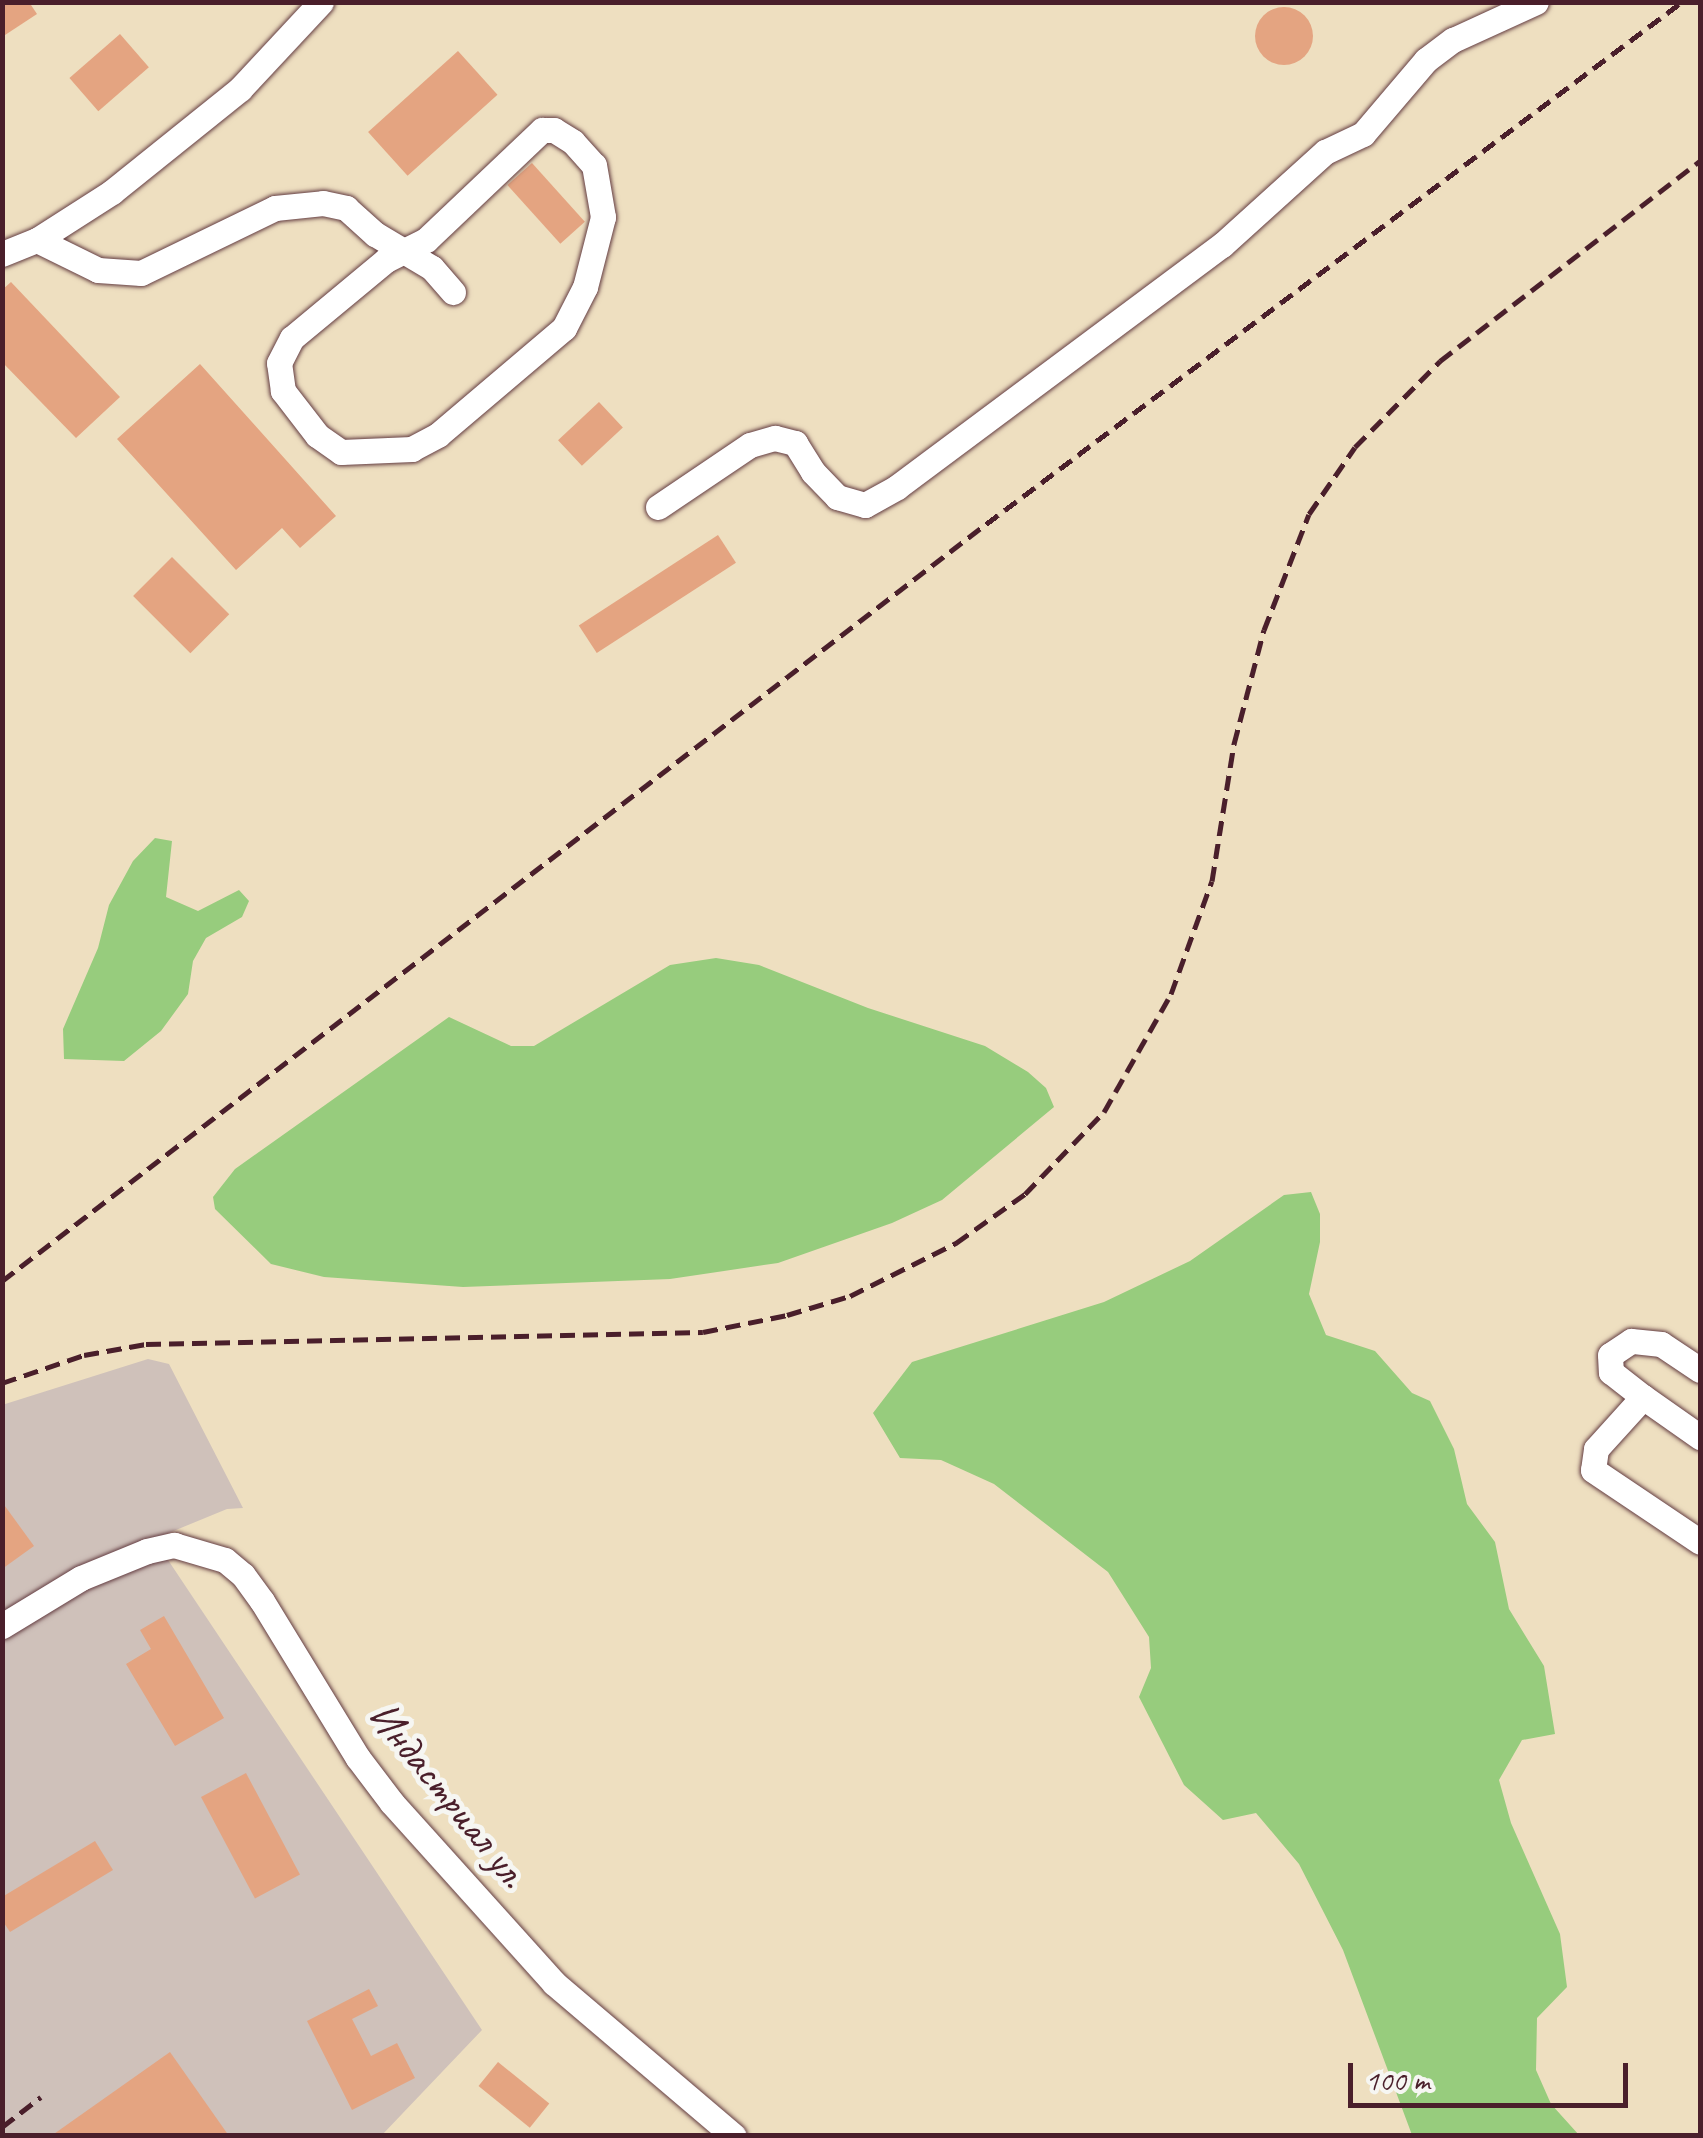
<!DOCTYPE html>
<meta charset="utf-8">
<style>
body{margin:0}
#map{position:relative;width:1703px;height:2138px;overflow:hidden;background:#eedfc0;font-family:Caveat,sans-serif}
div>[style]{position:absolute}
.industrial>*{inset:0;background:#cfc1ba}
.green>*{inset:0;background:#97cc7d}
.building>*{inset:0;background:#e4a481;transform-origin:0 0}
.round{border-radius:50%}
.roads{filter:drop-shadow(0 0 2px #633c41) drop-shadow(0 0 2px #633c41)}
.minor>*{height:25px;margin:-12.5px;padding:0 12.5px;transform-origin:12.5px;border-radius:12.5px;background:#fff}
.rail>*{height:5px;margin-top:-2.5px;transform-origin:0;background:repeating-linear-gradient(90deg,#4a1f2b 0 15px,transparent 0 23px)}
span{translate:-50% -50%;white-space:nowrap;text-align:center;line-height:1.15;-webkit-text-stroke:10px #f6f6f2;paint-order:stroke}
.street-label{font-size:42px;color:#4a1f2b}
.frame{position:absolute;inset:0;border:5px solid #4a1f2b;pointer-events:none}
.scale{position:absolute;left:1348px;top:2063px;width:280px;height:45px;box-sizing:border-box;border:5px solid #4a1f2b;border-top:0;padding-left:12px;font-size:30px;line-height:35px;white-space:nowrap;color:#4a1f2b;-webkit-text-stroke:8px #f6f6f2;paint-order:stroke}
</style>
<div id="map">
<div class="industrial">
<i style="clip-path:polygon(148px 1359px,169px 1364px,243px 1508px,227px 1509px,154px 1539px,482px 2030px,382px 2135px,3px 2135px,2px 1405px)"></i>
</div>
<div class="green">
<i style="clip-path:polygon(155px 838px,172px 841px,166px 897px,198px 911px,239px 890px,249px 901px,242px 917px,206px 938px,193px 961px,188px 994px,161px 1031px,124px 1061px,64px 1059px,63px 1029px,98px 948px,109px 905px,133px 861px)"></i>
<i style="clip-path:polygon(716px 958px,759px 965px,868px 1008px,985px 1046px,1028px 1072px,1046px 1088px,1054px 1107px,942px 1200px,892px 1223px,778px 1263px,670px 1279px,463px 1287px,324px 1277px,271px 1264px,215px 1209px,213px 1197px,235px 1169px,449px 1017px,511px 1046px,534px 1046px,670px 965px)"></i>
<i style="clip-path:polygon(1311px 1192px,1320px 1214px,1320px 1242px,1309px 1294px,1326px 1335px,1375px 1351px,1412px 1393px,1430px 1401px,1454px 1449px,1467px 1504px,1495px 1542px,1509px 1609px,1544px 1666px,1555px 1734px,1522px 1740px,1499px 1780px,1511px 1823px,1560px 1934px,1567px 1987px,1537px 2018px,1536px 2070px,1551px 2104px,1579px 2135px,1412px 2135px,1343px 1950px,1299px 1864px,1256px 1813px,1223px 1820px,1184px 1785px,1139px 1697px,1151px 1668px,1149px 1637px,1108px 1572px,994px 1484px,941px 1460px,900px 1458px,873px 1413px,912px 1362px,1104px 1302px,1190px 1261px,1284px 1195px)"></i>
</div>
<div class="building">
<i style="clip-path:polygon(2px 2px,29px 2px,37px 14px,2px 37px)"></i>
<i class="round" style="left:1255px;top:7px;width:58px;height:58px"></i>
<i style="left:120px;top:34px;width:44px;height:67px;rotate:49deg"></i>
<i style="left:458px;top:51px;width:59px;height:121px;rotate:48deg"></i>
<i style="left:532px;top:163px;width:79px;height:33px;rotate:48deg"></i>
<i style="clip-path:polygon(11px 282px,120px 397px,76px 438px,2px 362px,2px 290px)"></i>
<i style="clip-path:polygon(200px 364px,336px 516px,300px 548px,282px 528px,236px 570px,117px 439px)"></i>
<i style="left:599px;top:402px;width:35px;height:56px;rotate:47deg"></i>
<i style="left:718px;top:535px;width:33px;height:166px;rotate:57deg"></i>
<i style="left:172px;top:557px;width:81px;height:55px;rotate:45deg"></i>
<i style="clip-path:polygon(2px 1502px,34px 1546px,2px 1569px)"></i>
<i style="clip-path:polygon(164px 1616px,224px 1718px,175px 1746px,126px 1664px,151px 1649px,140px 1630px)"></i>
<i style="left:246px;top:1773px;width:115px;height:51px;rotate:62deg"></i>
<i style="clip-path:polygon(95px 1841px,113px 1870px,10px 1932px,2px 1920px,2px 1897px)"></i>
<i style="clip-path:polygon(369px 1989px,378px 2006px,352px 2019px,371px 2056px,397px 2043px,415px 2078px,352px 2110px,307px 2021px)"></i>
<i style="clip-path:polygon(170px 2052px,229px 2136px,51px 2136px)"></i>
<i style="left:498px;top:2062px;width:66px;height:31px;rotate:39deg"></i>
</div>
<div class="roads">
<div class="minor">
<i style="left:321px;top:2px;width:119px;rotate:133deg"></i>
<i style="left:240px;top:89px;width:164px;rotate:141.2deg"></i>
<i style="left:112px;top:192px;width:89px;rotate:147.4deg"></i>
<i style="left:37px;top:240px;width:68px;rotate:26.2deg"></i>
<i style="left:98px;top:270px;width:43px;rotate:4deg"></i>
<i style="left:141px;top:273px;width:149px;rotate:-25.9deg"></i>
<i style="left:275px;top:208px;width:48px;rotate:-5.9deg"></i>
<i style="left:323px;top:203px;width:24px;rotate:12deg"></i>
<i style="left:346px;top:208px;width:39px;rotate:42deg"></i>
<i style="left:375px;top:234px;width:66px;rotate:30.8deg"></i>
<i style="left:432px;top:268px;width:32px;rotate:49deg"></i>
<i style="left:542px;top:130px;width:12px"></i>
<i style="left:554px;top:130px;width:22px;rotate:32deg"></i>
<i style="left:573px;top:142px;width:31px;rotate:48deg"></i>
<i style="left:594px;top:165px;width:53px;rotate:80.2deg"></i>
<i style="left:603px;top:217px;width:72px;rotate:104.4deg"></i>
<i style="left:585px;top:287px;width:46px;rotate:117.1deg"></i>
<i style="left:564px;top:328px;width:165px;rotate:139.7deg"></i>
<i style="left:438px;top:435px;width:30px;rotate:152deg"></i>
<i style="left:412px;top:449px;width:71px;rotate:177.6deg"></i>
<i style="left:341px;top:452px;width:29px;rotate:-145deg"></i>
<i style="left:317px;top:435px;width:56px;rotate:-127.7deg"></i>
<i style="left:283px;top:391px;width:28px;rotate:-98deg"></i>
<i style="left:279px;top:363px;width:28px;rotate:-63deg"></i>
<i style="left:292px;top:338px;width:122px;rotate:-39.7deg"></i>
<i style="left:386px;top:260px;width:45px;rotate:-26.6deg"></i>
<i style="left:426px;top:240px;width:160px;rotate:-43.5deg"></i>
<i style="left:2px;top:254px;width:38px;rotate:-22deg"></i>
<i style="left:658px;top:507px;width:111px;rotate:-34deg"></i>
<i style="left:750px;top:445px;width:26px;rotate:-16deg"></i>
<i style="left:775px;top:438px;width:21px;rotate:14deg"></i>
<i style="left:795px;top:443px;width:34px;rotate:58deg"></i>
<i style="left:813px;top:472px;width:35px;rotate:46deg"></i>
<i style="left:837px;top:497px;width:29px;rotate:16deg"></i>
<i style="left:865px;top:505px;width:37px;rotate:-29deg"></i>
<i style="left:897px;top:487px;width:405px;rotate:-36.7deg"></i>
<i style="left:1222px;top:245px;width:139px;rotate:-42.1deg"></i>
<i style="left:1325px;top:152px;width:42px;rotate:-25.3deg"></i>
<i style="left:1363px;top:134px;width:97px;rotate:-49.6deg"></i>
<i style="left:1426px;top:60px;width:34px;rotate:-37deg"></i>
<i style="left:1453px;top:40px;width:91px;rotate:-24.6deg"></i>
<i style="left:1700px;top:1370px;width:47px;rotate:-146.3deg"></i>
<i style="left:1661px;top:1344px;width:30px;rotate:-174deg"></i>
<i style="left:1631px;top:1341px;width:25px;rotate:146deg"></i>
<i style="left:1610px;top:1355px;width:17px;rotate:87deg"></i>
<i style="left:1611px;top:1372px;width:41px;rotate:38deg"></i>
<i style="left:1643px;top:1397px;width:70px;rotate:132.1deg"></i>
<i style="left:1596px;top:1449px;width:21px;rotate:98deg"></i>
<i style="left:1593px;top:1470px;width:129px;rotate:33.9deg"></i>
<i style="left:1643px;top:1397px;width:70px;rotate:35.1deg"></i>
<i style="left:2px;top:1626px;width:92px;rotate:-31.3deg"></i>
<i style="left:81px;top:1578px;width:71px;rotate:-22.2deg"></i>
<i style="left:147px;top:1551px;width:28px;rotate:-13deg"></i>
<i style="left:174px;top:1545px;width:53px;rotate:16.4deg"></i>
<i style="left:225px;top:1560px;width:23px;rotate:40deg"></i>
<i style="left:243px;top:1575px;width:32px;rotate:54deg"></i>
<i style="left:262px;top:1601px;width:184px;rotate:58.6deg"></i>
<i style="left:358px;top:1758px;width:56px;rotate:52.9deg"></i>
<i style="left:392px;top:1803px;width:242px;rotate:48deg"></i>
<i style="left:554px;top:1983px;width:236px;rotate:40.4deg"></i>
</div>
</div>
<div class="rail">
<i style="left:2px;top:1281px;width:1241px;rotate:-37.57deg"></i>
<i style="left:986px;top:524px;width:870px;rotate:-36.87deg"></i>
<i style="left:2px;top:1383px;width:87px;rotate:-18.9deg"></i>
<i style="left:84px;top:1355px;width:63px;rotate:-10.1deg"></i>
<i style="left:146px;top:1344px;width:557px;rotate:-1.23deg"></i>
<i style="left:703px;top:1332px;width:86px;rotate:-11.4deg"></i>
<i style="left:787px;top:1315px;width:66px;rotate:-16.8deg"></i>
<i style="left:850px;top:1296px;width:119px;rotate:-26.6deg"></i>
<i style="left:956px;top:1243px;width:85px;rotate:-35.4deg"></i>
<i style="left:1025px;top:1194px;width:114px;rotate:-46.1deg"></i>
<i style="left:1104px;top:1112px;width:136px;rotate:-60.4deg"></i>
<i style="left:1171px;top:994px;width:120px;rotate:-70.1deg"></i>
<i style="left:1212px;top:881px;width:139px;rotate:-80.9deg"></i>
<i style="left:1234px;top:744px;width:118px;rotate:-75.3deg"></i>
<i style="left:1264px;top:630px;width:124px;rotate:-68.8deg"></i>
<i style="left:1309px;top:514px;width:81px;rotate:-55.5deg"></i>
<i style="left:1355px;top:447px;width:121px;rotate:-45.3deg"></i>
<i style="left:1440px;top:361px;width:328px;rotate:-37.6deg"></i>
<i style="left:2px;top:2127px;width:49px;rotate:-37.6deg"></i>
</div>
<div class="street-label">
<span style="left:448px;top:1795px;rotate:51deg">Индастриал ул.</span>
</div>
<div class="frame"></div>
<div class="scale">100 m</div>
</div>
